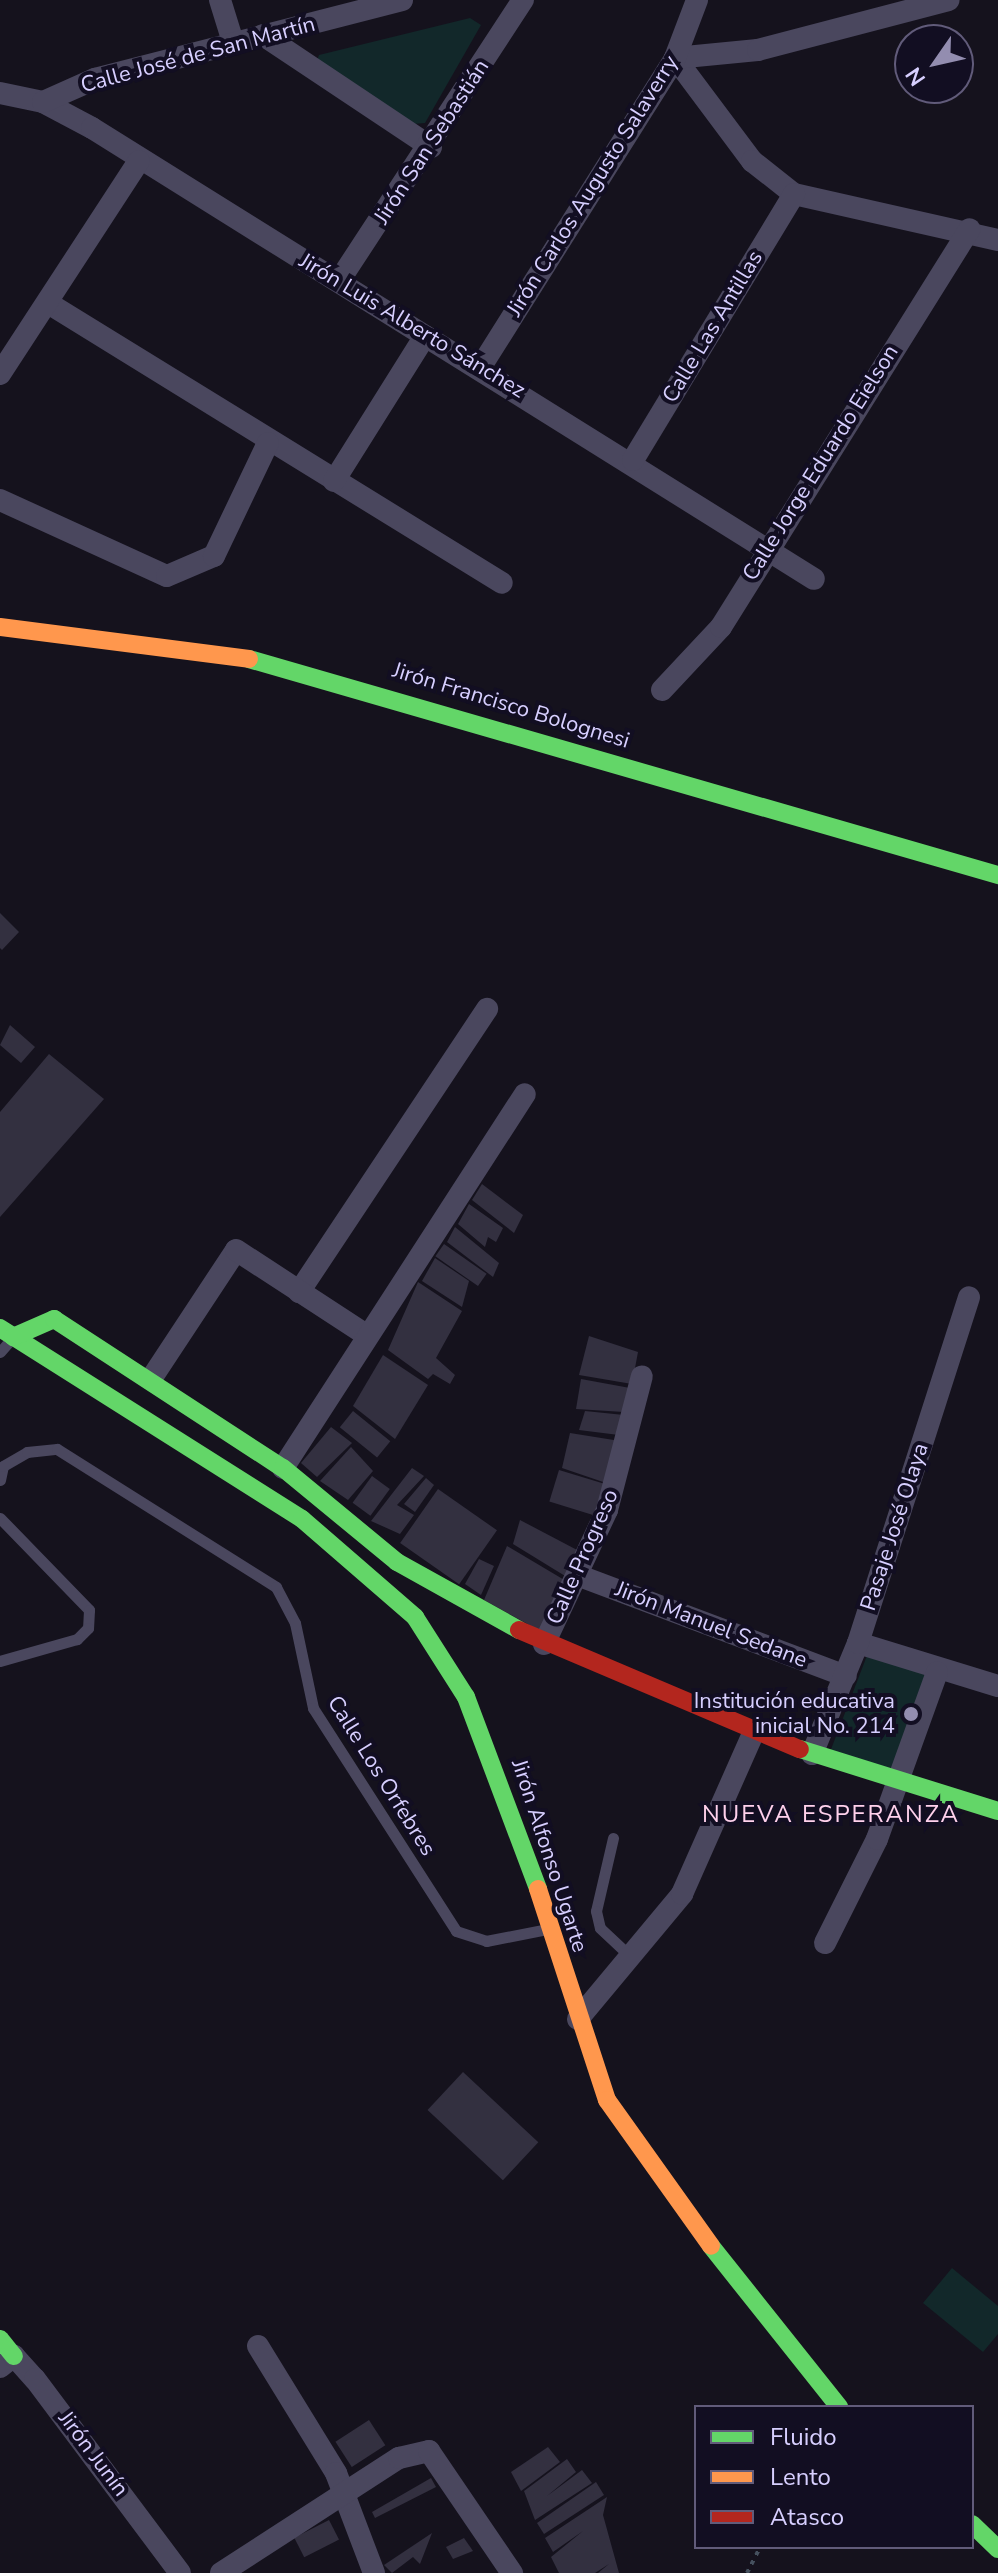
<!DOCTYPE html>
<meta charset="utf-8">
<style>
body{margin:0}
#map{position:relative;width:998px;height:2573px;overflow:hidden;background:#15121d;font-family:"Nunito Sans",sans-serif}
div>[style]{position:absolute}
.green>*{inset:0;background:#12282a;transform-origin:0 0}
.building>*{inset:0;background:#333040;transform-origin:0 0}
.path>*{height:4px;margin-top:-2px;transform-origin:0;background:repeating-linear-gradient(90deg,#45505e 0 4px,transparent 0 10px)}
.lane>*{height:11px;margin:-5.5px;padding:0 5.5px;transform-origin:5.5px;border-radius:5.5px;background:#4a475e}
.street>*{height:22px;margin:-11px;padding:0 11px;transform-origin:11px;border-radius:11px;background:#4a475e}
.fast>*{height:18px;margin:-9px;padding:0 9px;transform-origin:9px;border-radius:9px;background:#63d668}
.slow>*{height:18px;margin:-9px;padding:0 9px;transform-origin:9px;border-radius:9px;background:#ff974d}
.jam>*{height:18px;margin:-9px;padding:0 9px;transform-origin:9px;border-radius:9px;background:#b3261e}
.dots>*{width:22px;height:22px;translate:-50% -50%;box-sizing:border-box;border:4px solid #120e22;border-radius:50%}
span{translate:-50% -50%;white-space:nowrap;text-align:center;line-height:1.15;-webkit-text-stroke:8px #120e22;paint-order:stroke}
.street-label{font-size:22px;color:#d7cfff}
.poi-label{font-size:22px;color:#d7cfff}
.right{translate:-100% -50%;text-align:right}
.neighbourhood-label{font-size:24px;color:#ffd1ec;letter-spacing:2px}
.legend{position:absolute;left:694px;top:2405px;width:280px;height:144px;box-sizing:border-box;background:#120e22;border:2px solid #615b7a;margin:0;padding:10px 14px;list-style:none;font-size:24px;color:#d7cfff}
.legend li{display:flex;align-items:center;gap:16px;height:40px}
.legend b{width:40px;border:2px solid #615b7a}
.north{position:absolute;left:894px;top:24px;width:80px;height:80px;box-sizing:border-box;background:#120e22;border:2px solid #615b7a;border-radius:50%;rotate:236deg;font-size:22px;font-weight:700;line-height:32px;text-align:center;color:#d7cfff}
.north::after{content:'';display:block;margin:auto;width:28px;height:36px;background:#938db0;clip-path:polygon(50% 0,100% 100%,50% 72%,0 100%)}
</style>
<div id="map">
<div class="green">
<i style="clip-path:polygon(470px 18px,481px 25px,425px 123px,413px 124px,315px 66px,319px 55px)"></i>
<i style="left:868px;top:1653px;width:66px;height:105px;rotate:21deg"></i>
<i style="clip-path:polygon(952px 2268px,998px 2306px,998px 2334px,983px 2352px,923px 2303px)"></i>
</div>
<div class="building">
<i style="clip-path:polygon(0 913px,19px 932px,2px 950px,0 948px)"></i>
<i style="clip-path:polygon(10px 1025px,35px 1047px,21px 1063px,0 1045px)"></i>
<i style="clip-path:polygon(49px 1054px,104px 1099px,0 1217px,0 1112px)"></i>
<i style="clip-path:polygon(482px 1184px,523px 1215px,514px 1233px,472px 1200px)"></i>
<i style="clip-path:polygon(469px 1204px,503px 1228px,496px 1242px,488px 1237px,485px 1247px,458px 1224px)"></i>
<i style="clip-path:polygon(455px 1227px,499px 1263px,493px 1277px,447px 1242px)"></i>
<i style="left:444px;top:1244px;width:52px;height:15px;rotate:35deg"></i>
<i style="clip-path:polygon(435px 1258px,469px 1281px,462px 1307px,422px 1281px)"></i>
<i style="clip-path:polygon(418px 1282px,462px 1311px,436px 1358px,455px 1375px,450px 1384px,433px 1374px,428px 1379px,388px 1350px)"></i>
<i style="clip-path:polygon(589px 1336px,638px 1352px,632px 1384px,579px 1375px)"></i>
<i style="clip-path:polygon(383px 1355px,428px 1385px,395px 1439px,353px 1406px)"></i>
<i style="clip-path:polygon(581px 1379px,630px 1388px,624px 1412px,576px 1409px)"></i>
<i style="left:353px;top:1411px;width:48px;height:21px;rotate:39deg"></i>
<i style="clip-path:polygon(585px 1411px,624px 1415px,619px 1435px,579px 1430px)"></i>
<i style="clip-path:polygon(331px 1427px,352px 1443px,317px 1477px,301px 1463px)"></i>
<i style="clip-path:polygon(570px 1433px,620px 1441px,609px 1484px,562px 1468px)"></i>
<i style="clip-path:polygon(351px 1447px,373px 1471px,348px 1500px,320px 1481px)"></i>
<i style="clip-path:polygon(412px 1468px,424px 1476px,397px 1505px,414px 1515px,400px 1534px,371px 1521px)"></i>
<i style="left:559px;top:1470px;width:49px;height:33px;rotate:17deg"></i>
<i style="left:372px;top:1476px;width:22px;height:33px;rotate:36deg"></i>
<i style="clip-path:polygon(426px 1478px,434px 1485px,415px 1512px,404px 1504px)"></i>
<i style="left:438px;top:1489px;width:72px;height:66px;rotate:35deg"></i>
<i style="clip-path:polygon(520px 1520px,579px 1551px,570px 1579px,513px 1544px)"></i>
<i style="clip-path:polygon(507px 1546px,566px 1581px,546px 1634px,484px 1600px)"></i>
<i style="clip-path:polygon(479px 1559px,494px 1566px,481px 1595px,465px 1584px)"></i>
<i style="left:463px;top:2072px;width:103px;height:52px;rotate:43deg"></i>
<i style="left:369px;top:2420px;width:30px;height:40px;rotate:57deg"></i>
<i style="clip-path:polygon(548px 2447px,560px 2462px,521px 2491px,511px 2472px)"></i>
<i style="clip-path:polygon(567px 2459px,576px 2472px,547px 2496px,582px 2470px,592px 2483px,535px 2520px,524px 2491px)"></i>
<i style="clip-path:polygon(431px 2478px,436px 2487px,375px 2518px,372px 2512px)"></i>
<i style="clip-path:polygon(596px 2482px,604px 2495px,544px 2534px,537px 2523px)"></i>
<i style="clip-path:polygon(607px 2497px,603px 2515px,619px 2573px,598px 2573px,609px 2564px,595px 2573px,559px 2573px,551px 2557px,583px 2531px,553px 2552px,545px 2538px)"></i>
<i style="left:329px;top:2520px;width:22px;height:39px;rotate:63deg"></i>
<i style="clip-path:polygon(432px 2533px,420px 2564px,413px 2557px,392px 2573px,384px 2565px)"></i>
<i style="clip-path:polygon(464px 2538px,473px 2551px,453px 2559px,446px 2547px)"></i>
</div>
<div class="path">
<i style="left:747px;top:2573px;width:29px;rotate:-63deg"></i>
</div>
<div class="lane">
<i style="left:0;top:1352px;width:20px;rotate:-49deg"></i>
<i style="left:0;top:1480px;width:14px;rotate:-78deg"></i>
<i style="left:3px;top:1466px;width:28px;rotate:-30deg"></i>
<i style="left:27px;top:1452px;width:30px;rotate:-6deg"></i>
<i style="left:57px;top:1449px;width:259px;rotate:32.2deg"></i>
<i style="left:276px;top:1587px;width:41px;rotate:62.2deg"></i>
<i style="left:295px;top:1623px;width:87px;rotate:78deg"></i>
<i style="left:313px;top:1708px;width:265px;rotate:57.3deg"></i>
<i style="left:456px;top:1931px;width:32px;rotate:18deg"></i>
<i style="left:486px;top:1941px;width:62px;rotate:-11.1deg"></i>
<i style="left:0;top:1518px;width:128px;rotate:45.9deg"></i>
<i style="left:89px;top:1610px;width:18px;rotate:93deg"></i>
<i style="left:88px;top:1628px;width:16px;rotate:135deg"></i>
<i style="left:77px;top:1639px;width:80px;rotate:164.1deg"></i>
<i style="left:613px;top:1838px;width:75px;rotate:103.1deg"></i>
<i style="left:596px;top:1911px;width:17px;rotate:77deg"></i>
<i style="left:600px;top:1928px;width:42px;rotate:43.1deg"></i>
</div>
<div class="street">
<i style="left:220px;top:0;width:44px;rotate:72.8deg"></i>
<i style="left:263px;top:35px;width:202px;rotate:33.7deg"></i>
<i style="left:675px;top:58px;width:129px;rotate:53.2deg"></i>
<i style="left:752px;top:161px;width:53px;rotate:38.2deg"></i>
<i style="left:794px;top:194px;width:209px;rotate:12.7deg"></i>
<i style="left:675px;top:58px;width:83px;rotate:-5.5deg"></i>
<i style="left:758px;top:50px;width:197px;rotate:-14.7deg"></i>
<i style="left:0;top:93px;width:44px;rotate:11.8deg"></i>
<i style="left:43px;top:102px;width:55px;rotate:28deg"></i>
<i style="left:92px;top:128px;width:851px;rotate:31.99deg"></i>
<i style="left:43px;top:102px;width:57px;rotate:-23.9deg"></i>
<i style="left:95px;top:79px;width:317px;rotate:-14.4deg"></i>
<i style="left:339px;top:281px;width:336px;rotate:-56.8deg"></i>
<i style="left:48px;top:303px;width:533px;rotate:31.66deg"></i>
<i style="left:480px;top:368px;width:366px;rotate:-57.8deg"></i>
<i style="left:675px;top:58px;width:62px;rotate:-69.2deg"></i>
<i style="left:0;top:374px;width:254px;rotate:-56.9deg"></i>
<i style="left:633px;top:460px;width:311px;rotate:-58.8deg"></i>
<i style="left:334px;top:481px;width:171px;rotate:-57.9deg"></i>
<i style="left:0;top:500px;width:183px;rotate:24.5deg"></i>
<i style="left:167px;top:576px;width:51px;rotate:-23.1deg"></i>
<i style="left:214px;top:556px;width:125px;rotate:-64.5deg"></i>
<i style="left:662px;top:690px;width:86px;rotate:-46.9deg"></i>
<i style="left:721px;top:627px;width:469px;rotate:-58deg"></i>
<i style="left:299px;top:1292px;width:340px;rotate:-56.4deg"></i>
<i style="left:151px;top:1379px;width:154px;rotate:-56.6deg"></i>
<i style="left:236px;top:1250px;width:154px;rotate:33.1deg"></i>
<i style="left:283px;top:1468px;width:445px;rotate:-57.1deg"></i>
<i style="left:577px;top:1575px;width:287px;rotate:20.6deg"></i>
<i style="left:858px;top:1643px;width:146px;rotate:17.1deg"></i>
<i style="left:544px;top:1644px;width:148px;rotate:-64.8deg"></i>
<i style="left:607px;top:1510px;width:138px;rotate:-75.4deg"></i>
<i style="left:812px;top:1754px;width:120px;rotate:-67.5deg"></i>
<i style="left:858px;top:1643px;width:363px;rotate:-72.2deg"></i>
<i style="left:825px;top:1943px;width:116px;rotate:-63.4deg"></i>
<i style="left:877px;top:1839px;width:177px;rotate:-70.2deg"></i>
<i style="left:578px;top:2019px;width:163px;rotate:-50.2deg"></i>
<i style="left:682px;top:1894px;width:175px;rotate:-66.1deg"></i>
<i style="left:258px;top:2346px;width:149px;rotate:58.4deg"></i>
<i style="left:336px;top:2473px;width:107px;rotate:69.2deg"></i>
<i style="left:0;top:2367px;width:18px;rotate:-38deg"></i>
<i style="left:14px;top:2356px;width:31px;rotate:48deg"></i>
<i style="left:35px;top:2379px;width:242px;rotate:53.2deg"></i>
<i style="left:221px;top:2573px;width:212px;rotate:-32.9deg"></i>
<i style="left:399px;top:2458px;width:31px;rotate:-13deg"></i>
<i style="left:429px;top:2451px;width:148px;rotate:55.8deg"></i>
</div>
<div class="fast">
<i style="left:249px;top:659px;width:780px;rotate:16.09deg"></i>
<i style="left:0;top:1328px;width:357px;rotate:32.3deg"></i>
<i style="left:302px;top:1519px;width:150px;rotate:40.9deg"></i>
<i style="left:415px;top:1617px;width:95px;rotate:57.5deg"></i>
<i style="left:466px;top:1697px;width:205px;rotate:69.4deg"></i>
<i style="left:13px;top:1337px;width:45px;rotate:-23.7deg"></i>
<i style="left:54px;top:1319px;width:273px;rotate:33.1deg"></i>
<i style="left:283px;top:1468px;width:148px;rotate:39.5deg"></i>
<i style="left:397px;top:1562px;width:140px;rotate:29.1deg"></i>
<i style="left:800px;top:1749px;width:207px;rotate:17.4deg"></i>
<i style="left:711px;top:2246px;width:206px;rotate:51.5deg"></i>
<i style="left:0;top:2339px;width:22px;rotate:51deg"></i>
<i style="left:972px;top:2524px;width:36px;rotate:44deg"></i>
</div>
<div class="slow">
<i style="left:0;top:627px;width:251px;rotate:7.3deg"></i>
<i style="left:538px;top:1889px;width:222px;rotate:71.9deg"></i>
<i style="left:607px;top:2100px;width:179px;rotate:54.5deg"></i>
</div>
<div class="jam">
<i style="left:519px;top:1630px;width:305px;rotate:23deg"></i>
</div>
<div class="dots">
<i style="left:911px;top:1714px;background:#938db0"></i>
</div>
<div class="street-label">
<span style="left:198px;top:55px;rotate:-15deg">Calle José de San Martín</span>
<span style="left:432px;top:142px;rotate:-57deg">Jirón San Sebastián</span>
<span style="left:593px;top:186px;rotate:-58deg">Jirón Carlos Augusto Salaverry</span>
<span style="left:412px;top:326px;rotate:31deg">Jirón Luis Alberto Sánchez</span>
<span style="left:713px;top:327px;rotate:-59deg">Calle Las Antillas</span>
<span style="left:821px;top:463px;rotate:-58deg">Calle Jorge Eduardo Eielson</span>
<span style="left:511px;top:706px;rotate:17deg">Jirón Francisco Bolognesi</span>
<span style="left:895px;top:1527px;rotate:-72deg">Pasaje José Olaya</span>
<span style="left:583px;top:1557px;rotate:-66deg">Calle Progreso</span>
<span style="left:711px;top:1625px;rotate:21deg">Jirón Manuel Sedane</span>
<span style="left:381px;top:1776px;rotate:58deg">Calle Los Orfebres</span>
<span style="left:549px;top:1856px;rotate:72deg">Jirón Alfonso Ugarte</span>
<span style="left:93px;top:2454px;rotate:53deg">Jirón Junín</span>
</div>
<div class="poi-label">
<span class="right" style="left:895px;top:1714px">Institución educativa<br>inicial No. 214</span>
</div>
<div class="neighbourhood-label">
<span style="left:831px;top:1815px">NUEVA ESPERANZA</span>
</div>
<ul class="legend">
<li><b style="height:10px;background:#63d668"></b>Fluido</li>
<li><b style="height:10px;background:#ff974d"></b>Lento</li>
<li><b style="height:10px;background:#b3261e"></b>Atasco</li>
</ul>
<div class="north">N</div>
</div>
